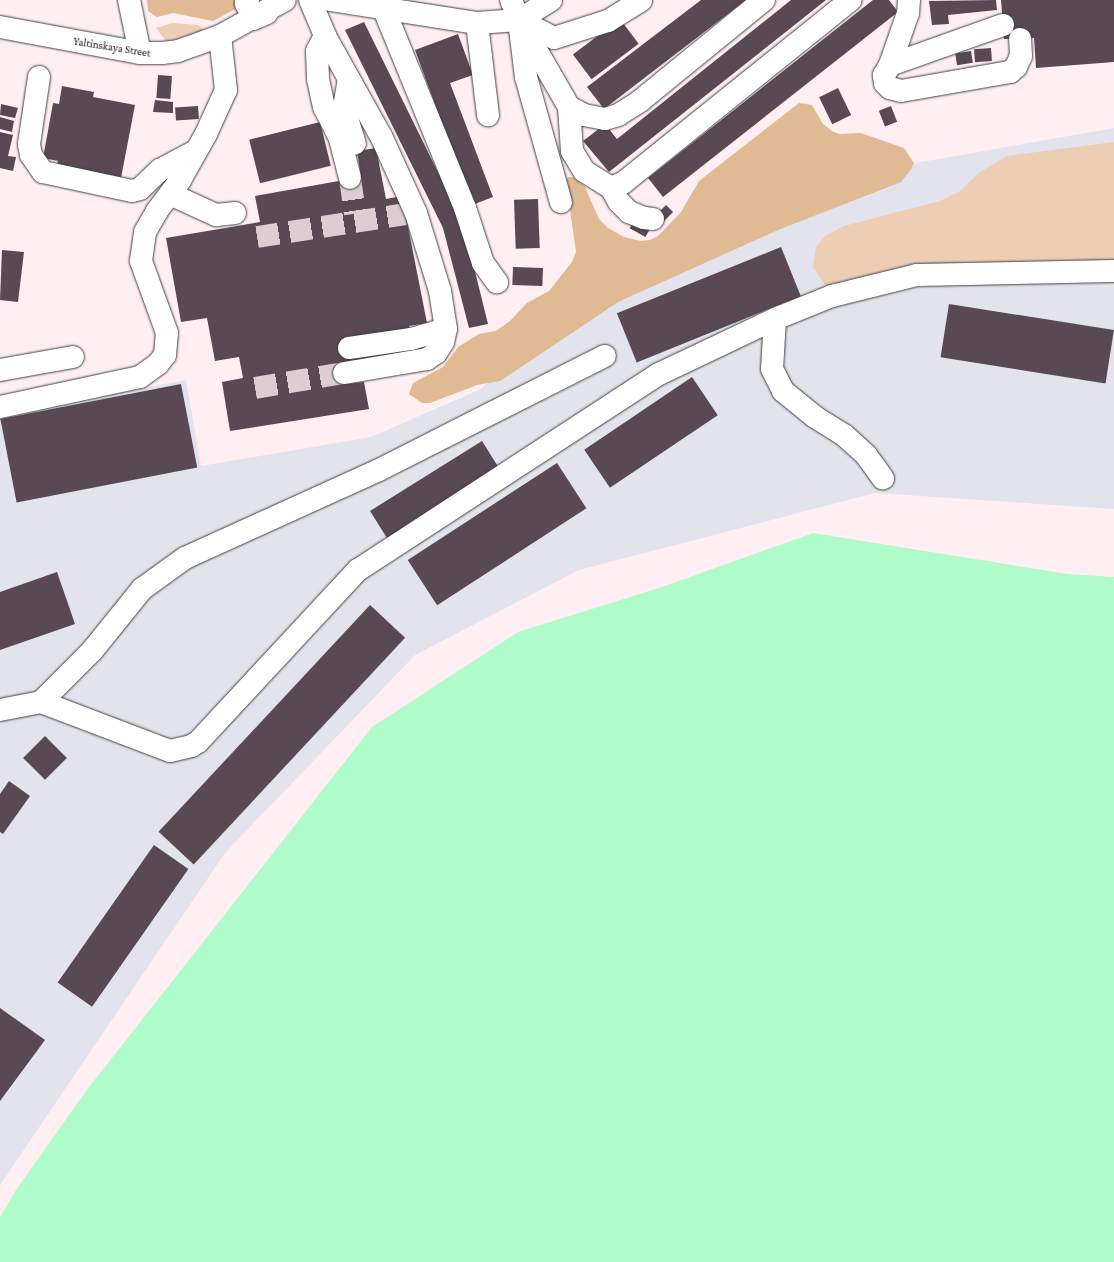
<!DOCTYPE html>
<style>
body{margin:0}
#map{position:relative;width:1114px;height:1262px;overflow:hidden;background:#ffeff3;font-family:"Crimson Pro",serif}
div>[style]{position:absolute}
.industrial>*{inset:0;background:#e2e3ed}
.green>*{inset:0;background:#edceb5}
.forest>*{inset:0;background:#dfba93}
.water>*{inset:0;background:#affbc9}
.building>*{inset:0;background:#584953;transform-origin:0 0}
.minor-tunnel>*{height:22px;margin-top:-11px;transform-origin:0;background:repeating-linear-gradient(90deg,#dbcdd1 0 22px,transparent 0 33px)}
.roads{filter:drop-shadow(0 0 1px #414141) drop-shadow(0 0 1px #414141)}
.minor>*{height:22px;margin:-11px;padding:0 11px;transform-origin:11px;border-radius:11px;background:#fff}
span{translate:-50% -50%;white-space:nowrap;text-align:center;line-height:1.15;-webkit-text-stroke:4px #fff;paint-order:stroke}
.street-label{font-size:11px;color:#0e0e0e}
</style>
<div id="map">
<div class="industrial">
<i style="clip-path:polygon(1114px 128px,1114px 509px,875px 493px,579px 570px,415px 655px,225px 853px,0 1185px,0 416px,186px 380px,201px 466px,371px 437px,481px 389px,528px 342px,836px 177px)"></i>
</div>
<div class="green">
<i style="clip-path:polygon(173px 23px,198px 25px,207px 32px,178px 43px,166px 41px,156px 28px)"></i>
<i style="clip-path:polygon(1114px 142px,1114px 262px,836px 288px,825px 285px,813px 267px,816px 247px,825px 236px,844px 226px,940px 201px,960px 191px,980px 172px,1007px 156px)"></i>
</div>
<div class="forest">
<i style="clip-path:polygon(147px 0,245px 0,239px 7px,213px 21px,173px 13px,157px 17px,148px 11px)"></i>
<i style="clip-path:polygon(799px 103px,812px 105px,823px 124px,832px 131px,839px 134px,861px 133px,904px 148px,914px 163px,912px 168px,901px 182px,778px 230px,618px 302px,500px 381px,477px 385px,430px 403px,422px 403px,409px 394px,413px 383px,443px 367px,458px 347px,479px 334px,496px 331px,510px 321px,527px 303px,549px 291px,572px 262px,576px 252px,566px 181px,568px 177px,573px 177px,585px 187px,599px 219px,608px 228px,624px 237px,641px 241px,650px 240px,658px 236px,681px 212px,699px 181px)"></i>
</div>
<div class="water">
<i style="clip-path:polygon(813px 533px,1068px 574px,1114px 577px,1114px 1262px,0 1262px,0 1217px,16px 1190px,86px 1091px,372px 727px,518px 632px,662px 587px)"></i>
</div>
<div class="building">
<i style="clip-path:polygon(701px 0,746px 0,604px 109px,587px 87px)"></i>
<i style="clip-path:polygon(791px 0,826px 0,609px 172px,583px 141px,605px 124px,617px 139px)"></i>
<i style="clip-path:polygon(873px 0,889px 0,898px 12px,663px 197px,648px 178px)"></i>
<i style="clip-path:polygon(996px 0,997px 10px,948px 15px,949px 24px,932px 25px,929px 1px)"></i>
<i style="clip-path:polygon(1001px 0,1114px 0,1114px 62px,1036px 68px,1034px 38px,1004px 39px)"></i>
<i style="left:620px;top:19px;width:31px;height:59px;rotate:53deg"></i>
<i style="clip-path:polygon(364px 22px,463px 223px,488px 324px,469px 328px,443px 228px,345px 30px)"></i>
<i style="clip-path:polygon(458px 34px,473px 75px,450px 83px,493px 197px,472px 205px,415px 50px)"></i>
<i style="left:991px;top:48px;width:13px;height:17px;rotate:86deg"></i>
<i style="left:971px;top:51px;width:12px;height:16px;rotate:81deg"></i>
<i style="left:158px;top:75px;width:14px;height:23px;rotate:4deg"></i>
<i style="clip-path:polygon(62px 86px,94px 92px,93px 97px,135px 105px,121px 178px,57px 166px,58px 161px,43px 158px,53px 103px,59px 104px)"></i>
<i style="left:838px;top:88px;width:30px;height:21px;rotate:64deg"></i>
<i style="clip-path:polygon(155px 100px,173px 102px,173px 113px,153px 112px)"></i>
<i style="clip-path:polygon(1px 104px,18px 108px,15px 118px,0 115px)"></i>
<i style="left:198px;top:106px;width:13px;height:23px;rotate:86deg"></i>
<i style="left:891px;top:106px;width:17px;height:13px;rotate:69deg"></i>
<i style="clip-path:polygon(0 117px,14px 121px,12px 132px,0 129px)"></i>
<i style="left:320px;top:122px;width:45px;height:73px;rotate:76deg"></i>
<i style="clip-path:polygon(0 132px,13px 135px,8px 156px,16px 157px,13px 171px,0 168px)"></i>
<i style="clip-path:polygon(376px 148px,386px 199px,402px 196px,427px 323px,409px 326px,414px 352px,342px 364px,346px 384px,364px 382px,369px 409px,230px 431px,222px 382px,243px 378px,239px 357px,215px 361px,207px 318px,181px 322px,166px 238px,260px 222px,255px 196px,361px 177px,357px 151px)"></i>
<i style="left:538px;top:199px;width:49px;height:24px;rotate:88deg"></i>
<i style="left:666px;top:205px;width:10px;height:16px;rotate:45deg"></i>
<i style="left:636px;top:217px;width:18px;height:13px;rotate:29deg"></i>
<i style="left:781px;top:247px;width:53px;height:177px;rotate:68deg"></i>
<i style="clip-path:polygon(2px 250px,24px 252px,18px 302px,0 300px)"></i>
<i style="left:513px;top:267px;width:30px;height:18px;rotate:2deg"></i>
<i style="left:949px;top:304px;width:167px;height:54px;rotate:9deg"></i>
<i style="left:692px;top:377px;width:46px;height:130px;rotate:56deg"></i>
<i style="left:181px;top:384px;width:85px;height:184px;rotate:79deg"></i>
<i style="left:482px;top:441px;width:34px;height:132px;rotate:58deg"></i>
<i style="left:557px;top:463px;width:54px;height:178px;rotate:57deg"></i>
<i style="clip-path:polygon(57px 572px,75px 624px,0 650px,0 592px)"></i>
<i style="left:370px;top:605px;width:48px;height:310px;rotate:43deg"></i>
<i style="left:45px;top:736px;width:31px;height:31px;rotate:45deg"></i>
<i style="clip-path:polygon(9px 781px,30px 796px,3px 834px,0 832px,0 794px)"></i>
<i style="left:154px;top:845px;width:42px;height:168px;rotate:35deg"></i>
<i style="clip-path:polygon(0 1008px,45px 1040px,0 1101px)"></i>
</div>
<div class="minor-tunnel">
<i style="left:350px;top:178px;width:36px;rotate:82deg"></i>
<i style="left:257px;top:237px;width:150px;rotate:-8.8deg"></i>
<i style="left:255px;top:388px;width:90px;rotate:-9.6deg"></i>
</div>
<div class="roads">
<div class="minor">
<i style="left:129px;top:0;width:54px;rotate:78.3deg"></i>
<i style="left:248px;top:0;width:4px;rotate:124deg"></i>
<i style="left:246px;top:3px;width:17px;rotate:66deg"></i>
<i style="left:253px;top:19px;width:15px;rotate:-23deg"></i>
<i style="left:310px;top:0;width:39px;rotate:67deg"></i>
<i style="left:325px;top:36px;width:115px;rotate:60.8deg"></i>
<i style="left:381px;top:136px;width:85px;rotate:65.6deg"></i>
<i style="left:416px;top:213px;width:82px;rotate:72.9deg"></i>
<i style="left:440px;top:291px;width:38px;rotate:81deg"></i>
<i style="left:446px;top:329px;width:13px;rotate:103deg"></i>
<i style="left:443px;top:342px;width:13px;rotate:122deg"></i>
<i style="left:436px;top:353px;width:11px;rotate:146deg"></i>
<i style="left:427px;top:359px;width:84px;rotate:170.4deg"></i>
<i style="left:330px;top:0;width:149px;rotate:8.9deg"></i>
<i style="left:477px;top:23px;width:42px;rotate:-4.1deg"></i>
<i style="left:519px;top:20px;width:38px;rotate:-32deg"></i>
<i style="left:511px;top:0;width:22px;rotate:68deg"></i>
<i style="left:519px;top:20px;width:100px;rotate:60.1deg"></i>
<i style="left:569px;top:107px;width:44px;rotate:86.1deg"></i>
<i style="left:572px;top:151px;width:23px;rotate:59deg"></i>
<i style="left:584px;top:171px;width:32px;rotate:32deg"></i>
<i style="left:611px;top:188px;width:13px;rotate:-23deg"></i>
<i style="left:623px;top:183px;width:292px;rotate:-38.8deg"></i>
<i style="left:909px;top:0;width:13px;rotate:94deg"></i>
<i style="left:908px;top:13px;width:55px;rotate:109.1deg"></i>
<i style="left:890px;top:65px;width:12px;rotate:121deg"></i>
<i style="left:884px;top:75px;width:8px;rotate:83deg"></i>
<i style="left:885px;top:83px;width:7px;rotate:45deg"></i>
<i style="left:890px;top:88px;width:11px;rotate:15deg"></i>
<i style="left:901px;top:91px;width:111px;rotate:-9.9deg"></i>
<i style="left:1010px;top:72px;width:8px;rotate:-40deg"></i>
<i style="left:1016px;top:67px;width:12px;rotate:-66deg"></i>
<i style="left:1021px;top:56px;width:17px;rotate:-93deg"></i>
<i style="left:383px;top:7px;width:217px;rotate:67.8deg"></i>
<i style="left:465px;top:208px;width:58px;rotate:71.9deg"></i>
<i style="left:483px;top:263px;width:24px;rotate:54deg"></i>
<i style="left:519px;top:20px;width:39px;rotate:27deg"></i>
<i style="left:554px;top:38px;width:57px;rotate:-17.5deg"></i>
<i style="left:608px;top:21px;width:39px;rotate:-32deg"></i>
<i style="left:477px;top:23px;width:93px;rotate:83.2deg"></i>
<i style="left:0;top:27px;width:142px;rotate:10.5deg"></i>
<i style="left:140px;top:53px;width:22px"></i>
<i style="left:162px;top:53px;width:16px;rotate:-7deg"></i>
<i style="left:178px;top:51px;width:45px;rotate:-19.7deg"></i>
<i style="left:220px;top:36px;width:74px;rotate:-29deg"></i>
<i style="left:520px;top:29px;width:48px;rotate:82.9deg"></i>
<i style="left:526px;top:77px;width:130px;rotate:74.4deg"></i>
<i style="left:325px;top:36px;width:17px;rotate:118deg"></i>
<i style="left:317px;top:51px;width:28px;rotate:88deg"></i>
<i style="left:318px;top:79px;width:29px;rotate:78deg"></i>
<i style="left:324px;top:107px;width:36px;rotate:63deg"></i>
<i style="left:340px;top:139px;width:40px;rotate:75.6deg"></i>
<i style="left:890px;top:65px;width:120px;rotate:-19.5deg"></i>
<i style="left:39px;top:77px;width:68px;rotate:98.5deg"></i>
<i style="left:29px;top:144px;width:11px;rotate:80deg"></i>
<i style="left:31px;top:155px;width:21px;rotate:55deg"></i>
<i style="left:43px;top:172px;width:91px;rotate:12.1deg"></i>
<i style="left:132px;top:191px;width:8px;rotate:-14deg"></i>
<i style="left:140px;top:189px;width:28px;rotate:-44deg"></i>
<i style="left:160px;top:170px;width:40px;rotate:-28deg"></i>
<i style="left:349px;top:79px;width:29px;rotate:100deg"></i>
<i style="left:344px;top:108px;width:37px;rotate:73deg"></i>
<i style="left:569px;top:107px;width:17px;rotate:28deg"></i>
<i style="left:584px;top:115px;width:21px;rotate:11deg"></i>
<i style="left:605px;top:119px;width:14px;rotate:-17deg"></i>
<i style="left:618px;top:115px;width:26px;rotate:-32deg"></i>
<i style="left:640px;top:101px;width:160px;rotate:-39.2deg"></i>
<i style="left:611px;top:188px;width:16px;rotate:60deg"></i>
<i style="left:619px;top:202px;width:14px;rotate:45deg"></i>
<i style="left:629px;top:212px;width:16px;rotate:22deg"></i>
<i style="left:644px;top:218px;width:9px;rotate:6deg"></i>
<i style="left:170px;top:194px;width:51px;rotate:24.5deg"></i>
<i style="left:216px;top:215px;width:19px;rotate:-6deg"></i>
<i style="left:775px;top:319px;width:50px;rotate:93.4deg"></i>
<i style="left:772px;top:369px;width:25px;rotate:63deg"></i>
<i style="left:783px;top:391px;width:41px;rotate:39.1deg"></i>
<i style="left:815px;top:417px;width:34px;rotate:32deg"></i>
<i style="left:844px;top:435px;width:30px;rotate:42deg"></i>
<i style="left:866px;top:455px;width:29px;rotate:54deg"></i>
<i style="left:349px;top:348px;width:63px;rotate:-8.3deg"></i>
<i style="left:411px;top:339px;width:36px;rotate:-16deg"></i>
<i style="left:0;top:370px;width:74px;rotate:-10.1deg"></i>
<i style="left:0;top:407px;width:143px;rotate:-12.1deg"></i>
<i style="left:140px;top:377px;width:22px;rotate:-36deg"></i>
<i style="left:158px;top:364px;width:11px;rotate:-52deg"></i>
<i style="left:165px;top:355px;width:22px;rotate:-85deg"></i>
<i style="left:167px;top:333px;width:77px;rotate:-109.9deg"></i>
<i style="left:141px;top:261px;width:29px;rotate:-82deg"></i>
<i style="left:145px;top:232px;width:24px;rotate:-60deg"></i>
<i style="left:157px;top:211px;width:39px;rotate:-53deg"></i>
<i style="left:180px;top:180px;width:53px;rotate:-60.5deg"></i>
<i style="left:206px;top:134px;width:48px;rotate:-65.6deg"></i>
<i style="left:226px;top:90px;width:54px;rotate:-96.3deg"></i>
<i style="left:41px;top:702px;width:72px;rotate:-45deg"></i>
<i style="left:92px;top:651px;width:80px;rotate:-51.1deg"></i>
<i style="left:142px;top:589px;width:53px;rotate:-35.8deg"></i>
<i style="left:185px;top:558px;width:213px;rotate:-24.4deg"></i>
<i style="left:379px;top:470px;width:253px;rotate:-26.8deg"></i>
<i style="left:0;top:710px;width:42px;rotate:-11deg"></i>
<i style="left:41px;top:702px;width:138px;rotate:20.8deg"></i>
<i style="left:170px;top:751px;width:22px;rotate:-13deg"></i>
<i style="left:191px;top:746px;width:8px;rotate:-30deg"></i>
<i style="left:198px;top:742px;width:235px;rotate:-47.1deg"></i>
<i style="left:358px;top:570px;width:359px;rotate:-33.1deg"></i>
<i style="left:659px;top:374px;width:128px;rotate:-25.4deg"></i>
<i style="left:775px;top:319px;width:61px;rotate:-22deg"></i>
<i style="left:832px;top:296px;width:88px;rotate:-13.9deg"></i>
<i style="left:917px;top:275px;width:197px;rotate:-1.2deg"></i>
</div>
</div>
<div class="street-label">
<span style="left:112px;top:47px;rotate:9deg">Yaltinskaya Street</span>
</div>
</div>
